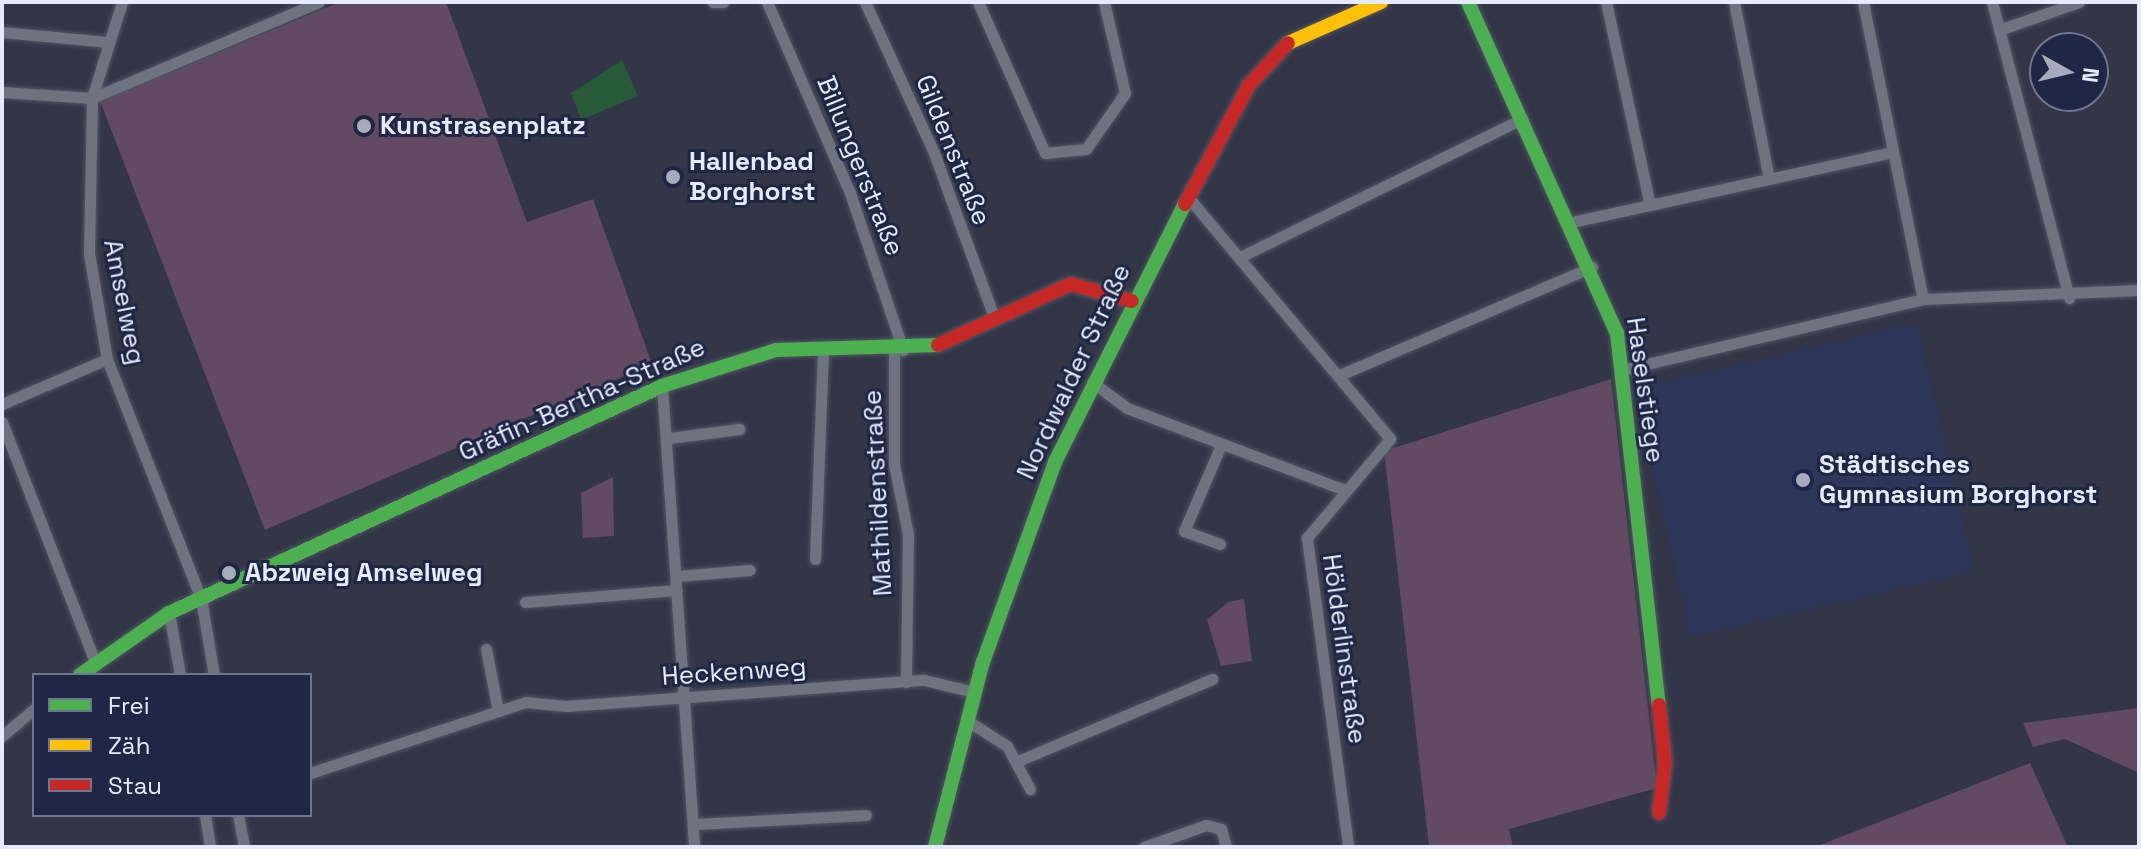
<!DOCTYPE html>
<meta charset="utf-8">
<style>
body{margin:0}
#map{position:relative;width:2141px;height:849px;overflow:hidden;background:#323647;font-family:"Space Grotesk",sans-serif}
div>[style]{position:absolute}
.built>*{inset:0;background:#2e3759;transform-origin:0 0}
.green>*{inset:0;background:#624a62}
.water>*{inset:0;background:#285938}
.roads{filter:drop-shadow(0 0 2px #505462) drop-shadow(0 0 2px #505462)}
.street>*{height:11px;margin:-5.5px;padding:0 5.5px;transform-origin:5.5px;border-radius:5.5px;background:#6f7380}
.fast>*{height:14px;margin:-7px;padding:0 7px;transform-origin:7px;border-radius:7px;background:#4caf50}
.slow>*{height:14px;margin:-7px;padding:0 7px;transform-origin:7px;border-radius:7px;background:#ffc107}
.jam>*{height:14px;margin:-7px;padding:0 7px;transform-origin:7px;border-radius:7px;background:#c62828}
.dots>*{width:22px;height:22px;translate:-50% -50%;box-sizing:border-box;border:4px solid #1f2745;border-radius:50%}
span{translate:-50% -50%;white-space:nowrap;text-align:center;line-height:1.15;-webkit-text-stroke:6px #1f2745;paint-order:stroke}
.poi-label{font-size:26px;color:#e6ebfc;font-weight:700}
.left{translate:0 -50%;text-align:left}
.street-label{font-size:26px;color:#e6ebfc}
.frame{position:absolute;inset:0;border:4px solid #e6ebfc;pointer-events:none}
.legend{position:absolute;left:32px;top:673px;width:280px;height:144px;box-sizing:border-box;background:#1f2745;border:2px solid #6f758e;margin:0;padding:10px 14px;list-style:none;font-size:24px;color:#e6ebfc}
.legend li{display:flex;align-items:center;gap:16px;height:40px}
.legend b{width:40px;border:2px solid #6f758e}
.north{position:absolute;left:2029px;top:32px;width:80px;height:80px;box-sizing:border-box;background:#1f2745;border:2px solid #6f758e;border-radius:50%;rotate:98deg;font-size:22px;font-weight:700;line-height:32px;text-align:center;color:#e6ebfc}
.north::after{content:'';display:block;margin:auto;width:28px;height:36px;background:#a7acbd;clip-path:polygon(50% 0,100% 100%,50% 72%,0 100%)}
</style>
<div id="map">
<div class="built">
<i style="left:1917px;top:323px;width:255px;height:291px;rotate:77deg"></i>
</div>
<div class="green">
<i style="clip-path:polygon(340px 2px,446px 2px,527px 222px,593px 199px,652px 364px,265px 530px,100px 101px)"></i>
<i style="clip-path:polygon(1611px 379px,1657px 788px,1509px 829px,1513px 847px,1429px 847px,1384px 451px)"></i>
<i style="clip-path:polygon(613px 477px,614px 536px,583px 538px,581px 493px)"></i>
<i style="clip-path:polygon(1244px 599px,1252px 661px,1221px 666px,1207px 620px,1228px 602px)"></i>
<i style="clip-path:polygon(2139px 708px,2139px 773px,2065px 739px,2033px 747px,2023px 723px)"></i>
<i style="clip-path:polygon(2030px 763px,2068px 847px,1815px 847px)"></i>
</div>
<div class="water">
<i style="clip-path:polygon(622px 60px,638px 96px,581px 120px,571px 93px)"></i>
</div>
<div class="roads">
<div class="street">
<i style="left:122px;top:2px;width:101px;rotate:107.4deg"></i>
<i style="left:92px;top:98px;width:155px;rotate:91.1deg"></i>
<i style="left:89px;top:253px;width:108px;rotate:80.4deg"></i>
<i style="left:107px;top:359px;width:258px;rotate:68.6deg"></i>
<i style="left:201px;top:599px;width:77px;rotate:80.3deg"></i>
<i style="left:713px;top:2px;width:10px"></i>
<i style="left:767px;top:2px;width:208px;rotate:66.5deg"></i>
<i style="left:850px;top:193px;width:166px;rotate:71.3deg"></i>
<i style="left:865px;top:2px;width:166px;rotate:65.4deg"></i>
<i style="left:934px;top:153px;width:175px;rotate:69.9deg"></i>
<i style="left:978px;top:2px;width:165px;rotate:66.1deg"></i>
<i style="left:1045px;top:153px;width:41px;rotate:-5.6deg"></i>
<i style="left:1086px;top:149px;width:68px;rotate:-55.1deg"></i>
<i style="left:1125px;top:93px;width:93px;rotate:-103deg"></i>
<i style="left:1606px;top:2px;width:204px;rotate:77.8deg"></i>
<i style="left:1734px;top:2px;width:175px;rotate:78.8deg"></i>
<i style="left:1863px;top:2px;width:303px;rotate:78.6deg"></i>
<i style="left:1992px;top:2px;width:306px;rotate:75.4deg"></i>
<i style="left:1999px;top:30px;width:85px;rotate:-19.3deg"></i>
<i style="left:2px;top:32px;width:105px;rotate:5.4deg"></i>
<i style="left:2px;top:92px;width:90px;rotate:3.8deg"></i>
<i style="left:92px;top:98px;width:246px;rotate:-22.9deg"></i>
<i style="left:1188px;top:197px;width:315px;rotate:50.1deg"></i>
<i style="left:1390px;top:439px;width:129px;rotate:130deg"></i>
<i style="left:1307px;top:538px;width:312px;rotate:82.4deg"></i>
<i style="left:1572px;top:222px;width:328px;rotate:-12.3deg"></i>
<i style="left:1242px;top:256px;width:312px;rotate:-26.1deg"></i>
<i style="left:894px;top:349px;width:115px;rotate:90deg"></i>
<i style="left:894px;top:464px;width:72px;rotate:78.8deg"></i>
<i style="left:908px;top:535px;width:147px;rotate:90.8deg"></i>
<i style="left:1621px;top:370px;width:310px;rotate:-13.2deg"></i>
<i style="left:1923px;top:299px;width:216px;rotate:-2.4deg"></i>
<i style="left:1342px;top:374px;width:272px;rotate:-23.2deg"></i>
<i style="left:1092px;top:382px;width:44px;rotate:36.6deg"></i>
<i style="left:1127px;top:408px;width:231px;rotate:20.6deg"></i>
<i style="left:662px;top:386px;width:462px;rotate:86deg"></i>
<i style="left:2px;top:404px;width:114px;rotate:-23.2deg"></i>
<i style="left:2px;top:422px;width:260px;rotate:68.8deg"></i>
<i style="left:669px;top:438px;width:71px;rotate:-7.3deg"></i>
<i style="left:1220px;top:544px;width:38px;rotate:-160deg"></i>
<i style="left:1184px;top:531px;width:94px;rotate:-66.7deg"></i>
<i style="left:815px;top:559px;width:211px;rotate:-87.8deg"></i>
<i style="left:677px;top:576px;width:73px;rotate:-4.7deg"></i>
<i style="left:525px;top:602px;width:152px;rotate:-4.5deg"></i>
<i style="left:169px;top:613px;width:63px;rotate:79.9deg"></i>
<i style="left:486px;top:649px;width:63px;rotate:79deg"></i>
<i style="left:968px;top:721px;width:46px;rotate:32.7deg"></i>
<i style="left:1007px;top:746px;width:49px;rotate:61.9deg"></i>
<i style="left:2px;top:736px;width:42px;rotate:-40.2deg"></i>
<i style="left:1018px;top:761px;width:211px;rotate:-22.9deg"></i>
<i style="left:310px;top:773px;width:227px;rotate:-18.2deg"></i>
<i style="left:526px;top:702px;width:40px;rotate:5.7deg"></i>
<i style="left:566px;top:706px;width:359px;rotate:-4.2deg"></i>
<i style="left:924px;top:680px;width:51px;rotate:13.5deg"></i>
<i style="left:205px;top:815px;width:32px;rotate:81deg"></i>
<i style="left:238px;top:815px;width:33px;rotate:79deg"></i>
<i style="left:696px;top:824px;width:170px;rotate:-3deg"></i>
<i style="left:1144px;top:847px;width:66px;rotate:-19.5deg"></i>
<i style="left:1206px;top:825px;width:16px;rotate:15deg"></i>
<i style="left:1221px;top:829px;width:19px;rotate:74deg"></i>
</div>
<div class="fast">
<i style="left:1468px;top:2px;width:363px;rotate:65.8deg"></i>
<i style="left:1617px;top:333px;width:374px;rotate:83.6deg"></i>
<i style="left:80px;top:675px;width:108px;rotate:-34.9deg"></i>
<i style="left:169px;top:613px;width:543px;rotate:-24.72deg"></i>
<i style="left:662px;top:386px;width:120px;rotate:-17.5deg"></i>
<i style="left:776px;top:350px;width:162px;rotate:-1.8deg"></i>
<i style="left:935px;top:847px;width:191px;rotate:-75.5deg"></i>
<i style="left:983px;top:662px;width:213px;rotate:-70.2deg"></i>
<i style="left:1055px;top:462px;width:289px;rotate:-63.3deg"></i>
</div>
<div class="slow">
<i style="left:1288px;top:43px;width:102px;rotate:-23.8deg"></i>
</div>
<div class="jam">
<i style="left:1185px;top:204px;width:135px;rotate:-61.7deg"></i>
<i style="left:1249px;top:85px;width:57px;rotate:-47.1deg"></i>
<i style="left:938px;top:345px;width:146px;rotate:-24.6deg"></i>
<i style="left:1071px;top:284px;width:63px;rotate:15.6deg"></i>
<i style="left:1659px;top:705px;width:58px;rotate:84.1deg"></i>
<i style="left:1665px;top:763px;width:50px;rotate:96.8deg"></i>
</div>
</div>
<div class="dots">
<i style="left:364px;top:126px;background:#a7acbd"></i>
<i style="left:673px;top:177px;background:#a7acbd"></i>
<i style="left:1803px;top:480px;background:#a7acbd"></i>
<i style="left:229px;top:573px;background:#a7acbd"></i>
</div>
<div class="poi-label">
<span class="left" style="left:380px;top:126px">Kunstrasenplatz</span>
<span class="left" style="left:689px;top:177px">Hallenbad<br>Borghorst</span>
<span class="left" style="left:1819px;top:480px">Städtisches<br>Gymnasium Borghorst</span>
<span class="left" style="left:245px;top:573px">Abzweig Amselweg</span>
</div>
<div class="street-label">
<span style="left:953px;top:150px;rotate:68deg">Gildenstraße</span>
<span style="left:860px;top:166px;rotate:68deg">Billungerstraße</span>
<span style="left:124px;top:302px;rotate:79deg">Amselweg</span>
<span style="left:1074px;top:372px;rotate:-65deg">Nordwalder Straße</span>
<span style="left:1645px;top:390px;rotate:82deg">Haselstiege</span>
<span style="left:582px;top:400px;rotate:-24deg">Gräfin-Bertha-Straße</span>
<span style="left:878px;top:493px;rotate:-93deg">Mathildenstraße</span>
<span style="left:1344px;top:649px;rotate:82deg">Hölderlinstraße</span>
<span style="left:734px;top:672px;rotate:-4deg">Heckenweg</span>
</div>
<div class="frame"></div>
<ul class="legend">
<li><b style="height:10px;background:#4caf50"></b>Frei</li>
<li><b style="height:10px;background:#ffc107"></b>Zäh</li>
<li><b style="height:10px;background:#c62828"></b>Stau</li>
</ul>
<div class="north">N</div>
</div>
